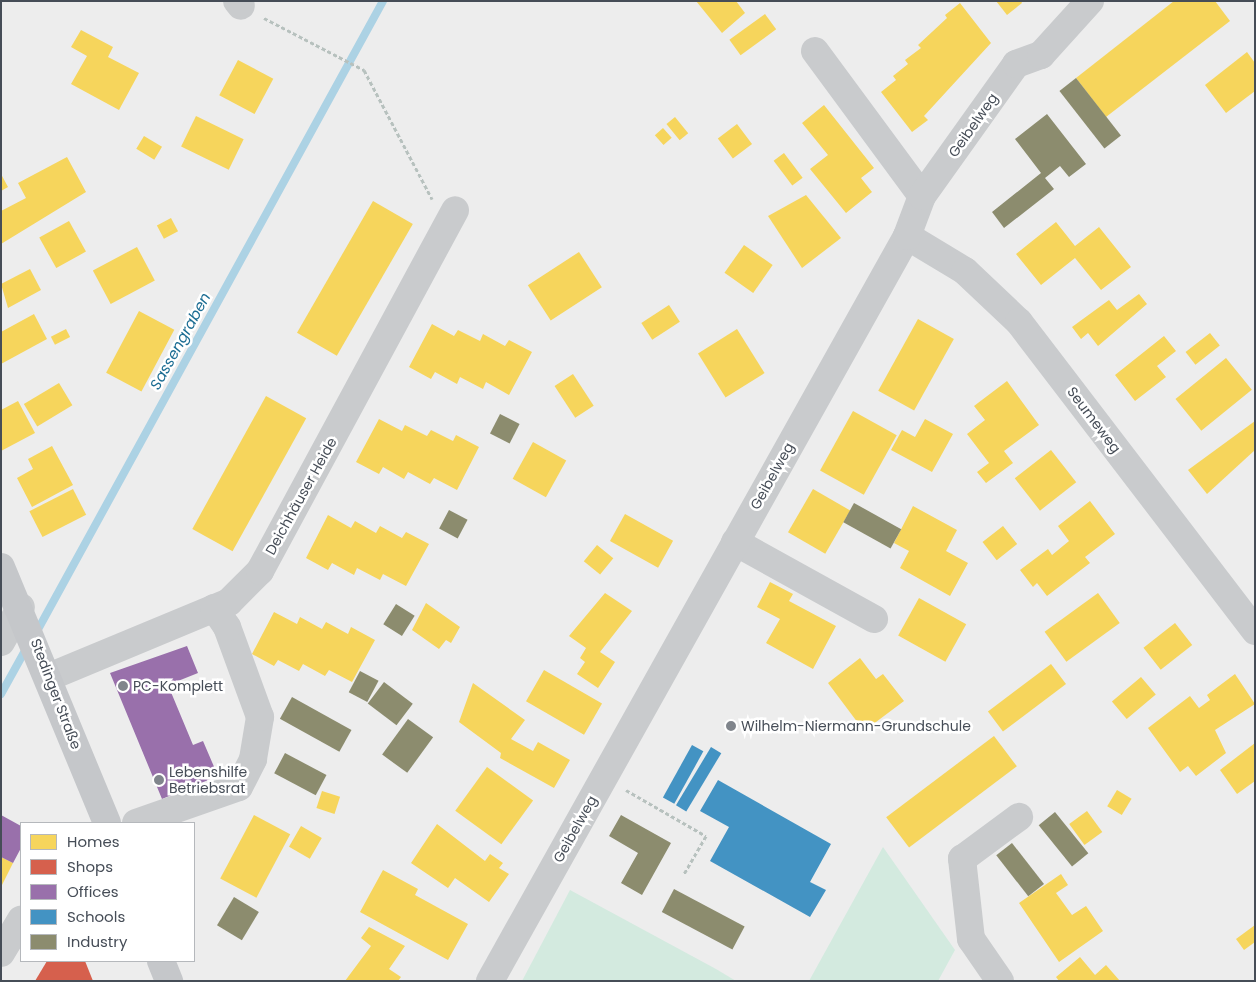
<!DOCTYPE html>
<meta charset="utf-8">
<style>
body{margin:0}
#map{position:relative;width:1256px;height:982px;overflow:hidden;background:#ededed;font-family:Poppins,sans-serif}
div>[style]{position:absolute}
.green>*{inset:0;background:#d3eadf}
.homes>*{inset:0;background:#f6d55c;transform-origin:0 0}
.shops>*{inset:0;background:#d6604d}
.offices>*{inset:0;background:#9970ab}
.schools>*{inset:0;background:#4393c3;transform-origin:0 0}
.industry>*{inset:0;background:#8c8c6e;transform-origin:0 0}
.stream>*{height:8px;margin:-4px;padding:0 4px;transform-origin:4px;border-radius:4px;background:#acd2e4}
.path>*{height:3px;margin-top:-1.5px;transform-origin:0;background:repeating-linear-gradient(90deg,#b7c1be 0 4px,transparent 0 6.5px)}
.minor>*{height:28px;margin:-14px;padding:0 14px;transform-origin:14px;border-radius:14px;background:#c9cbcd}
.major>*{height:28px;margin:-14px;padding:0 14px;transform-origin:14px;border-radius:14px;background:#c5c7ca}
.dots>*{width:14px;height:14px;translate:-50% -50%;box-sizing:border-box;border:2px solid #fff;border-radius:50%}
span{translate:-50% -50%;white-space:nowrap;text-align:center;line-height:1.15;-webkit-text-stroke:5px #fff;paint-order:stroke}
.street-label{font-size:14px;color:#464d57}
.poi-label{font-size:14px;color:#464d57}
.left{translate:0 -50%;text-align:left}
.water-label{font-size:15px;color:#1c6d93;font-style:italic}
.frame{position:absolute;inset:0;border:2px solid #464d57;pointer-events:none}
.legend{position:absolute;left:20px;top:822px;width:175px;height:140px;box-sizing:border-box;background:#fff;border:1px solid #b5b8bc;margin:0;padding:6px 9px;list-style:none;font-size:15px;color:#464d57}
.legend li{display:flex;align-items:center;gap:10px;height:25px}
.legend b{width:25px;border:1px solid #b5b8bc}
</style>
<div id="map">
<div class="green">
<i style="clip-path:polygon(883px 847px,955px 950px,938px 981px,809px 981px)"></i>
<i style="clip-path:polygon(570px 890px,716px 969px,736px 981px,522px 981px)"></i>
</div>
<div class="homes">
<i style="clip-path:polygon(696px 1px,736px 1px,745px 13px,722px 33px)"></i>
<i style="clip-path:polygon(996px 1px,1021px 1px,1022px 3px,1007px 15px)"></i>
<i style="clip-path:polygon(1174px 1px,1215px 1px,1230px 21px,1106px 117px,1076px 78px)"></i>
<i style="clip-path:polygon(960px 3px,991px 43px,924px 116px,928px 120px,912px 132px,881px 92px,896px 80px,893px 76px,908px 64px,905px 60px,921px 48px,918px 45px,947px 18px,945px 15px)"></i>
<i style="left:765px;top:14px;width:19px;height:44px;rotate:54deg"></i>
<i style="clip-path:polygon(81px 30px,113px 47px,108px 57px,139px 73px,119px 110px,71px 84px,87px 56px,71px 47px)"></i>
<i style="clip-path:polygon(1247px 52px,1255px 63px,1255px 91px,1226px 113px,1205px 85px)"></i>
<i style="left:238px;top:60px;width:40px;height:40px;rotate:28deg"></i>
<i style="clip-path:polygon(824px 105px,874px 168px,861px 178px,872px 192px,846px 213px,810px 169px,828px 155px,802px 123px)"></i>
<i style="left:196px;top:116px;width:53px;height:34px;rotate:26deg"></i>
<i style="left:675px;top:117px;width:21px;height:11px;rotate:51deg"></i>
<i style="left:737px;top:124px;width:25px;height:24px;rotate:53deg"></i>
<i style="left:663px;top:128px;width:13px;height:11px;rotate:48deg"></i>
<i style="left:144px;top:136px;width:21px;height:15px;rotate:31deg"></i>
<i style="left:784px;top:153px;width:31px;height:13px;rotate:53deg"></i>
<i style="clip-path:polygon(67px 157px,86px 192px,1px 244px,1px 211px,26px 198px,18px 183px)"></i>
<i style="clip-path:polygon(1px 174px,8px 187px,1px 191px)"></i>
<i style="clip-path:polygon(806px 195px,841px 238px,802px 268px,768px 216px)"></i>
<i style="left:373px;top:201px;width:46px;height:152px;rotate:30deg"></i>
<i style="left:171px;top:218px;width:15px;height:16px;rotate:62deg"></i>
<i style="left:69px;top:221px;width:35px;height:34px;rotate:61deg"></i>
<i style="clip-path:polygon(1056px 222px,1075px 246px,1099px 227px,1131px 267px,1101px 290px,1075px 258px,1041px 285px,1016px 254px)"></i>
<i style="left:744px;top:245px;width:35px;height:34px;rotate:35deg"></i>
<i style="left:137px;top:247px;width:38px;height:50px;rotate:62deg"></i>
<i style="left:579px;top:252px;width:42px;height:61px;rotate:57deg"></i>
<i style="clip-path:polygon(30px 269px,41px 290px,8px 308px,1px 284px)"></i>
<i style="clip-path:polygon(1139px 294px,1147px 304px,1098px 346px,1088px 333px,1081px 339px,1072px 327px,1109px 300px,1117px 310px)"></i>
<i style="left:669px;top:305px;width:20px;height:33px;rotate:57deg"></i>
<i style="left:139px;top:311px;width:40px;height:70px;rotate:28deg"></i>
<i style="clip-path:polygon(34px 314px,47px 339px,1px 364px,1px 332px)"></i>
<i style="left:918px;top:319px;width:41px;height:82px;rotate:29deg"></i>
<i style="clip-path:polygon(432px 324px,454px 336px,458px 330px,480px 341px,483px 334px,505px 346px,509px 340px,532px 352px,509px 395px,486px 382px,483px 389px,460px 377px,457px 384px,435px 372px,431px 379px,409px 367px)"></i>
<i style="left:66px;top:329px;width:9px;height:17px;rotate:63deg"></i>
<i style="left:737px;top:329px;width:52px;height:46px;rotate:58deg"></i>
<i style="left:1210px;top:333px;width:16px;height:31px;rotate:52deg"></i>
<i style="clip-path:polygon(1164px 336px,1176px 351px,1157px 366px,1166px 377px,1135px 401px,1115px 375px)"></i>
<i style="left:1226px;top:358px;width:41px;height:65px;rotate:51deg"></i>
<i style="left:573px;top:374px;width:38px;height:22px;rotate:57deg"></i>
<i style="clip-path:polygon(1007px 381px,1039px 425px,1004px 451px,1013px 463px,986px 483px,977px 472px,989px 463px,967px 434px,985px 420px,974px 406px)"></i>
<i style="left:59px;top:383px;width:26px;height:41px;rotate:59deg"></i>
<i style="left:266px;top:396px;width:46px;height:152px;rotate:29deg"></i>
<i style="clip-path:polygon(18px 401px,35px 433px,1px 451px,1px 410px)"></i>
<i style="left:853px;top:411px;width:50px;height:68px;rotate:29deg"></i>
<i style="clip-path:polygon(379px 419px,402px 431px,405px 425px,427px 436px,431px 430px,453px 441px,456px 435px,479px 447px,457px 490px,434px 478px,430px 484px,408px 472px,404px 479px,383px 467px,379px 474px,356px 462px)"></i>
<i style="clip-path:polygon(925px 419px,953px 434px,932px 472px,891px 450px,902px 430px,915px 437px)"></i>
<i style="clip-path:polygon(1255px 421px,1255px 450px,1207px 494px,1188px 470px)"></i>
<i style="left:533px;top:442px;width:38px;height:42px;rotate:29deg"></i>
<i style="clip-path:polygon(52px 446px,73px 485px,32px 507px,17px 478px,33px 469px,28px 459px)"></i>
<i style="left:1051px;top:450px;width:41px;height:46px;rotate:52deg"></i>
<i style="left:73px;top:489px;width:29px;height:49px;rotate:63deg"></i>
<i style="left:813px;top:489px;width:43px;height:50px;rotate:30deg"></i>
<i style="clip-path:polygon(1090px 501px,1115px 534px,1085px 557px,1090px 563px,1047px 596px,1037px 583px,1033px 587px,1020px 570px,1048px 549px,1052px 555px,1069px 541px,1058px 526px)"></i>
<i style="clip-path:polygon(913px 506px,957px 530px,946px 551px,968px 563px,950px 596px,900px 568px,909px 551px,894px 543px)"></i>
<i style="left:625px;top:514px;width:55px;height:31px;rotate:29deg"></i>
<i style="clip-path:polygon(328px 515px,351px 528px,355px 521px,376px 533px,380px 526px,402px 538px,406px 532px,429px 544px,406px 586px,383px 574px,380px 580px,357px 568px,354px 575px,332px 563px,328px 570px,306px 558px)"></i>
<i style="left:1003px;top:526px;width:23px;height:26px;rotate:52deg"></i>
<i style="left:597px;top:545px;width:21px;height:21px;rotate:39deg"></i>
<i style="clip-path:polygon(770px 582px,793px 594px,789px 601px,836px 626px,813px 669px,766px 643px,780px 619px,757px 607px)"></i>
<i style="clip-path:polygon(605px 593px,632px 611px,600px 652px,615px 662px,598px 688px,577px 674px,585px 662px,580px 658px,586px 648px,569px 636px)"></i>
<i style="left:1098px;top:593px;width:37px;height:66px;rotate:54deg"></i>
<i style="left:919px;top:598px;width:54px;height:43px;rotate:29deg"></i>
<i style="clip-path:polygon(426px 603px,460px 627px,451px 643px,446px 640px,439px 649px,412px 630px)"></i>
<i style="clip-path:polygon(274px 612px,297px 624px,300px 617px,322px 629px,326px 622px,348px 634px,351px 627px,375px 640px,352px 682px,329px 670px,325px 676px,303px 664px,299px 671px,278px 660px,274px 666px,252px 654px)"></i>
<i style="left:1175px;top:623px;width:28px;height:40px;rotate:52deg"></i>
<i style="clip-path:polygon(860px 658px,876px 679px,883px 674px,904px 701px,864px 731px,828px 683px)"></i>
<i style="left:1051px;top:664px;width:25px;height:79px;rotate:53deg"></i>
<i style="left:544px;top:670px;width:67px;height:36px;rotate:30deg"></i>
<i style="clip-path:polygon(1235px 674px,1255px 704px,1215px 730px,1226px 753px,1196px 776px,1188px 766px,1180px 772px,1148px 728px,1190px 696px,1199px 708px,1210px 700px,1207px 695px)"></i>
<i style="left:1141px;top:677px;width:23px;height:38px;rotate:50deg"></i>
<i style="clip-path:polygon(473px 683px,525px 720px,511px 739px,533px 751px,538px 742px,570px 760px,554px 788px,500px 758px,501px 753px,459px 722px)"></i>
<i style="left:994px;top:736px;width:38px;height:135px;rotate:53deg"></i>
<i style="clip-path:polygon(1255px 743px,1255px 781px,1237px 794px,1220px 770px)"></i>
<i style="left:487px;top:767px;width:57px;height:54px;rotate:36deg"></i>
<i style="left:1117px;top:790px;width:17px;height:19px;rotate:31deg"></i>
<i style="left:322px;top:791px;width:19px;height:18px;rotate:18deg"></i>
<i style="left:1087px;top:811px;width:26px;height:22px;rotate:54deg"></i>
<i style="left:254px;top:815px;width:41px;height:72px;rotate:28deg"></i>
<i style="clip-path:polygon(437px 824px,485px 861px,490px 854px,503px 863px,499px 868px,509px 874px,489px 902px,455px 878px,448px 888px,411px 863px)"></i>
<i style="left:301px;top:826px;width:24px;height:24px;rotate:30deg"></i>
<i style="clip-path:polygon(1px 857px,13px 863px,1px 887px)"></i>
<i style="clip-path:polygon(383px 870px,418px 889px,415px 895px,468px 924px,448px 960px,360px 912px)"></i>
<i style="clip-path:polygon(1061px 874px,1068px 885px,1056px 893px,1072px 915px,1086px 906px,1103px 931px,1059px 962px,1019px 903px)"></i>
<i style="clip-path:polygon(1255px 925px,1255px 942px,1244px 950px,1236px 939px)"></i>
<i style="clip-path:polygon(369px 927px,405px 946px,389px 969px,401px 977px,398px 981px,345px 981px,371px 946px,361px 938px)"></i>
<i style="clip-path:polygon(1080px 957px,1095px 975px,1106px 965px,1120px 981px,1059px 981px,1056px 977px)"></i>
</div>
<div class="shops">
<i style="clip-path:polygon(47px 961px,85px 961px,93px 981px,35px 981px)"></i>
</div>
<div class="offices">
<i style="clip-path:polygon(187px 646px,198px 673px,168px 685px,193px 745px,203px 741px,218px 776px,162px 799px,110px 673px)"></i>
<i style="clip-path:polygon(1px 815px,21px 826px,21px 848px,13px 863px,1px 857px)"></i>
</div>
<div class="schools">
<i style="left:692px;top:745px;width:13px;height:60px;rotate:29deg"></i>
<i style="left:711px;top:747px;width:12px;height:68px;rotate:31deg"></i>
<i style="clip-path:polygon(718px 780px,831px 844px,810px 882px,826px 890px,810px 917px,710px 861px,729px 827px,700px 811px)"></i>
</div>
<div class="industry">
<i style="left:1076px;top:78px;width:73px;height:21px;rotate:52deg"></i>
<i style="clip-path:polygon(1047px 114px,1086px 164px,1069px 177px,1060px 166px,1045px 178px,1054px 189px,1004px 228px,992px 212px,1041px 173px,1015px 139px)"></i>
<i style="left:500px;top:414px;width:22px;height:22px;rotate:27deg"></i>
<i style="left:854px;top:503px;width:54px;height:22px;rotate:29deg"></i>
<i style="left:449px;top:510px;width:21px;height:21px;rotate:28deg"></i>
<i style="left:396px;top:604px;width:22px;height:24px;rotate:32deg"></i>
<i style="left:360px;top:671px;width:21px;height:24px;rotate:28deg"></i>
<i style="left:384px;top:682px;width:36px;height:27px;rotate:37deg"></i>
<i style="left:292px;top:697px;width:68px;height:25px;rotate:29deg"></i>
<i style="left:408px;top:719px;width:31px;height:44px;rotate:36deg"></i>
<i style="left:285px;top:753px;width:47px;height:23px;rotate:28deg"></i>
<i style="left:1055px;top:812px;width:53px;height:21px;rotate:51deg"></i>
<i style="clip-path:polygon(621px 815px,671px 843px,642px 895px,621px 883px,638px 853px,609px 836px)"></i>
<i style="left:1012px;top:843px;width:52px;height:20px;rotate:52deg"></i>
<i style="left:674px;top:889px;width:80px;height:26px;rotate:28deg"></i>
<i style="left:234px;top:897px;width:29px;height:33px;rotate:31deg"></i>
</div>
<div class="stream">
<i style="left:36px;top:633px;width:721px;rotate:-61.23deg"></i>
<i style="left:1px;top:694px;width:54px;rotate:-61deg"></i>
</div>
<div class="path">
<i style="left:264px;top:18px;width:113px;rotate:27.5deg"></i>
<i style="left:364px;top:70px;width:146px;rotate:62.2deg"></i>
<i style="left:626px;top:790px;width:92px;rotate:29.9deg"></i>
<i style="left:706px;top:836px;width:44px;rotate:120.1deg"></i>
</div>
<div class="minor">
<i style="left:237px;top:1px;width:6px;rotate:51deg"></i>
<i style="left:815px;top:51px;width:180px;rotate:53.6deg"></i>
<i style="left:907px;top:236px;width:68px;rotate:31.1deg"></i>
<i style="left:965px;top:271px;width:74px;rotate:43.4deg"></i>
<i style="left:1019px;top:322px;width:389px;rotate:52.6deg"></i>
<i style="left:735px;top:542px;width:159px;rotate:29deg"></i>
<i style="left:1px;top:642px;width:40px;rotate:-60.3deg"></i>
<i style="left:49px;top:677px;width:195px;rotate:-22.6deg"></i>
<i style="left:229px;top:602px;width:44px;rotate:-45deg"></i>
<i style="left:260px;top:571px;width:410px;rotate:-61.6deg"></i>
<i style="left:136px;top:823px;width:109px;rotate:-19.3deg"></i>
<i style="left:239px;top:787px;width:31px;rotate:-63deg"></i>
<i style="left:253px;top:759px;width:43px;rotate:-80.5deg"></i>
<i style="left:260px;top:717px;width:96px;rotate:-110.1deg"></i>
<i style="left:227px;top:627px;width:23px;rotate:-124deg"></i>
<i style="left:1px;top:953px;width:39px;rotate:-59deg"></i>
<i style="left:490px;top:981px;width:854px;rotate:-60.76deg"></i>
<i style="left:907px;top:236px;width:43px;rotate:-69.4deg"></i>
<i style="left:922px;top:196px;width:162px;rotate:-54.5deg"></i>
<i style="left:1016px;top:64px;width:27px;rotate:-20deg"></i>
<i style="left:1041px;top:55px;width:73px;rotate:-47.8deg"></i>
<i style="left:1000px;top:981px;width:51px;rotate:-124.6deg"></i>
<i style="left:971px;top:939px;width:81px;rotate:-96.4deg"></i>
<i style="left:962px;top:859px;width:71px;rotate:-36.4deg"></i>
</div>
<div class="major">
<i style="left:1px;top:567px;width:277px;rotate:67.5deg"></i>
<i style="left:161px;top:961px;width:22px;rotate:68deg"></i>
</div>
<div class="dots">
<i style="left:123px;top:686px;background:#80858c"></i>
<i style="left:731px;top:726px;background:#80858c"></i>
<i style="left:159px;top:780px;background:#80858c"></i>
</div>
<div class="street-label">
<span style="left:973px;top:125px;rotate:-55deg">Geibelweg</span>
<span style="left:1094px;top:420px;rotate:53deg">Seumeweg</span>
<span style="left:772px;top:476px;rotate:-61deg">Geibelweg</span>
<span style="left:301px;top:496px;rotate:-61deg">Deichhäuser Heide</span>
<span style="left:56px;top:694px;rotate:69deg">Stedinger Straße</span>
<span style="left:575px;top:829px;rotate:-61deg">Geibelweg</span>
</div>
<div class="poi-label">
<span class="left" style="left:133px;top:686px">PC-Komplett</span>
<span class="left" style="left:741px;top:726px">Wilhelm-Niermann-Grundschule</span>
<span class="left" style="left:169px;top:780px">Lebenshilfe<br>Betriebsrat</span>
</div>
<div class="water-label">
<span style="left:180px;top:341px;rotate:-61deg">Sassengraben</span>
</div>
<div class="frame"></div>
<ul class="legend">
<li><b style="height:14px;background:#f6d55c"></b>Homes</li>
<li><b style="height:14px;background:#d6604d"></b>Shops</li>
<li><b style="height:14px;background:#9970ab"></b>Offices</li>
<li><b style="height:14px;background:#4393c3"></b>Schools</li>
<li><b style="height:14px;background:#8c8c6e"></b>Industry</li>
</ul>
</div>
